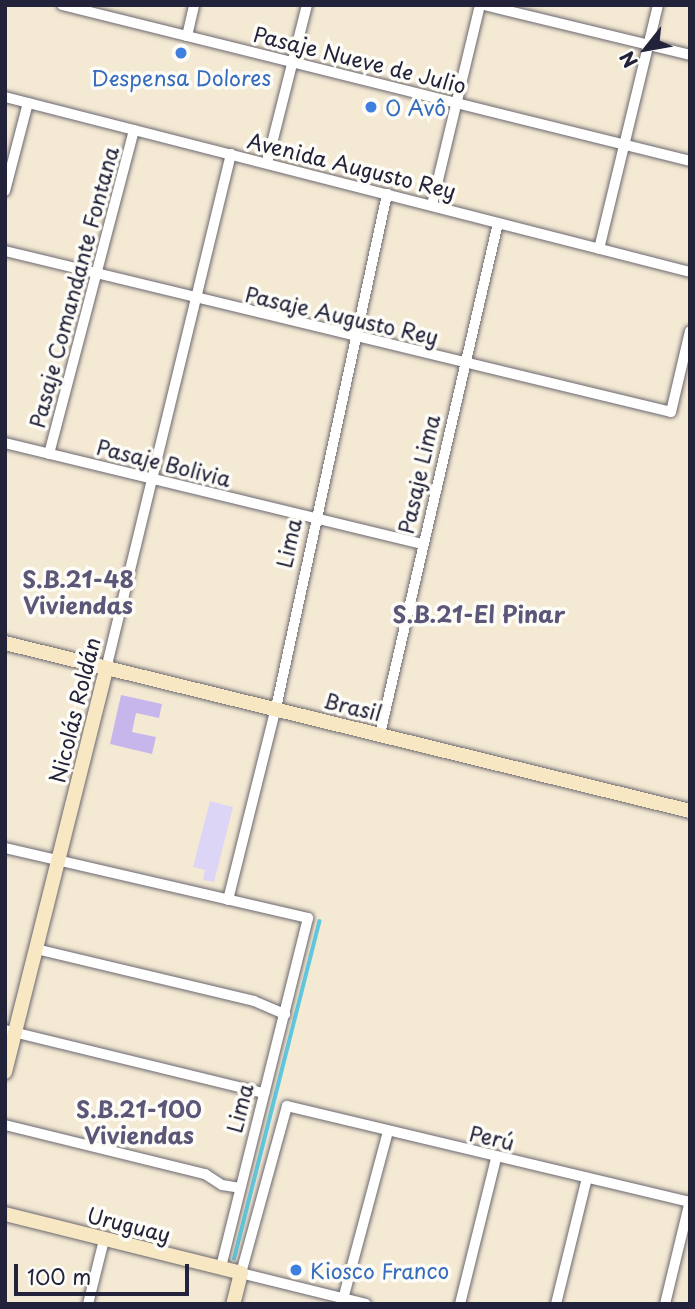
<!DOCTYPE html>
<meta charset="utf-8">
<style>
body{margin:0}
#map{position:relative;width:695px;height:1309px;overflow:hidden;background:#f4e9d3;font-family:"Playpen Sans",sans-serif}
div>[style]{position:absolute}
.built>*{inset:0;background:#dcd5f6}
.stream>*{height:3.5px;margin:-1.75px;padding:0 1.75px;transform-origin:1.75px;border-radius:1.75px;background:#61c8de}
.building>*{inset:0;background:#c7b6ec}
.roads{filter:drop-shadow(0 0 2px #6c6870) drop-shadow(0 0 2px #6c6870)}
.street>*{height:10px;margin:-5px;padding:0 5px;transform-origin:5px;border-radius:5px;background:#fff}
.secondary>*{height:14px;margin:-7px;padding:0 7px;transform-origin:7px;border-radius:7px;background:#f7e8c3}
.dots>*{width:19px;height:19px;translate:-50% -50%;box-sizing:border-box;border:4px solid #fdfcf7;border-radius:50%}
span{translate:-50% -50%;white-space:nowrap;text-align:center;line-height:1.15;-webkit-text-stroke:7px #fdfcf7;paint-order:stroke}
.street-label{font-size:21px;color:#22223b}
.shop-label{font-size:21px;color:#366cbe}
.left{translate:0 -50%;text-align:left}
.neighbourhood-label{font-size:23px;color:#5c5679;font-weight:700}
.frame{position:absolute;inset:0;border:7px solid #22223b;pointer-events:none}
.north{position:absolute;left:611px;top:14px;width:70px;height:70px;-webkit-text-stroke:5px #fdfcf7;paint-order:stroke;rotate:239deg;font-size:19px;font-weight:700;line-height:28px;text-align:center;color:#22223b}
.north::after{content:'';display:block;margin:auto;width:24px;height:32px;background:#22223b;clip-path:polygon(50% 0,100% 100%,50% 72%,0 100%)}
.scale{position:absolute;left:14px;top:1264px;width:175px;height:32px;box-sizing:border-box;border:4px solid #22223b;border-top:0;padding-left:9px;font-size:21px;line-height:24px;white-space:nowrap;color:#22223b;-webkit-text-stroke:5px #fdfcf7;paint-order:stroke}
</style>
<div id="map">
<div class="built">
<i style="clip-path:polygon(210px 801px,233px 807px,214px 882px,203px 880px,205px 870px,193px 867px)"></i>
</div>
<div class="stream">
<i style="left:234px;top:1259px;width:348px;rotate:-75.8deg"></i>
</div>
<div class="building">
<i style="clip-path:polygon(121px 695px,162px 704px,159px 718px,136px 713px,132px 732px,156px 737px,152px 754px,110px 744px)"></i>
</div>
<div class="roads">
<div class="street">
<i style="left:62px;top:5px;width:647px;rotate:13.95deg"></i>
<i style="left:484px;top:5px;width:212px;rotate:13.6deg"></i>
<i style="left:187px;top:36px;width:32px;rotate:-77deg"></i>
<i style="left:5px;top:97px;width:707px;rotate:14.33deg"></i>
<i style="left:267px;top:163px;width:163px;rotate:-75.8deg"></i>
<i style="left:5px;top:191px;width:91px;rotate:-75.4deg"></i>
<i style="left:432px;top:205px;width:206px;rotate:-76.5deg"></i>
<i style="left:599px;top:249px;width:251px;rotate:-76.4deg"></i>
<i style="left:5px;top:251px;width:685px;rotate:13.59deg"></i>
<i style="left:671px;top:412px;width:83px;rotate:-76.8deg"></i>
<i style="left:5px;top:443px;width:429px;rotate:13.6deg"></i>
<i style="left:49px;top:454px;width:335px;rotate:-75.3deg"></i>
<i style="left:106px;top:669px;width:530px;rotate:-76.36deg"></i>
<i style="left:380px;top:734px;width:524px;rotate:-77deg"></i>
<i style="left:5px;top:848px;width:311px;rotate:13deg"></i>
<i style="left:308px;top:918px;width:360px;rotate:104deg"></i>
<i style="left:228px;top:900px;width:198px;rotate:-76deg"></i>
<i style="left:276px;top:708px;width:526px;rotate:-77.81deg"></i>
<i style="left:36px;top:949px;width:224px;rotate:13.4deg"></i>
<i style="left:254px;top:1001px;width:34px;rotate:23deg"></i>
<i style="left:5px;top:1030px;width:267px;rotate:13.7deg"></i>
<i style="left:5px;top:1125px;width:206px;rotate:13.8deg"></i>
<i style="left:205px;top:1174px;width:20px;rotate:33deg"></i>
<i style="left:222px;top:1185px;width:18px;rotate:9deg"></i>
<i style="left:342px;top:1303px;width:178px;rotate:-75deg"></i>
<i style="left:88px;top:1304px;width:66px;rotate:-76deg"></i>
<i style="left:366px;top:1304px;width:129px;rotate:-166.1deg"></i>
<i style="left:241px;top:1273px;width:173px;rotate:-74.6deg"></i>
<i style="left:287px;top:1106px;width:414px;rotate:13.4deg"></i>
<i style="left:460px;top:1304px;width:150px;rotate:-76.1deg"></i>
<i style="left:556px;top:1304px;width:130px;rotate:-76.2deg"></i>
<i style="left:665px;top:1304px;width:106px;rotate:-76.4deg"></i>
</div>
<div class="secondary">
<i style="left:5px;top:643px;width:705px;rotate:13.78deg"></i>
<i style="left:5px;top:1072px;width:415px;rotate:-75.9deg"></i>
<i style="left:5px;top:1214px;width:243px;rotate:14deg"></i>
<i style="left:241px;top:1273px;width:32px;rotate:104deg"></i>
</div>
</div>
<div class="dots">
<i style="left:181px;top:53px;background:#3f7fe0"></i>
<i style="left:371px;top:107px;background:#3f7fe0"></i>
<i style="left:296px;top:1270px;background:#3f7fe0"></i>
</div>
<div class="street-label">
<span style="left:360px;top:59px;rotate:14deg">Pasaje Nueve de Julio</span>
<span style="left:352px;top:165px;rotate:14deg">Avenida Augusto Rey</span>
<span style="left:73px;top:287px;rotate:-75deg">Pasaje Comandante Fontana</span>
<span style="left:342px;top:315px;rotate:13deg">Pasaje Augusto Rey</span>
<span style="left:164px;top:462px;rotate:14deg">Pasaje Bolivia</span>
<span style="left:418px;top:474px;rotate:-77deg">Pasaje Lima</span>
<span style="left:288px;top:543px;rotate:-78deg">Lima</span>
<span style="left:353px;top:706px;rotate:14deg">Brasil</span>
<span style="left:74px;top:710px;rotate:-76deg">Nicolás Roldán</span>
<span style="left:239px;top:1108px;rotate:-76deg">Lima</span>
<span style="left:492px;top:1137px;rotate:13deg">Perú</span>
<span style="left:129px;top:1224px;rotate:14deg">Uruguay</span>
</div>
<div class="shop-label">
<span style="left:181px;top:77px">Despensa Dolores</span>
<span class="left" style="left:385px;top:107px">O Avô</span>
<span class="left" style="left:310px;top:1270px">Kiosco Franco</span>
</div>
<div class="neighbourhood-label">
<span style="left:78px;top:592px">S.B.21-48<br>Viviendas</span>
<span style="left:479px;top:614px">S.B.21-El Pinar</span>
<span style="left:139px;top:1122px">S.B.21-100<br>Viviendas</span>
</div>
<div class="frame"></div>
<div class="north">N</div>
<div class="scale">100 m</div>
</div>
